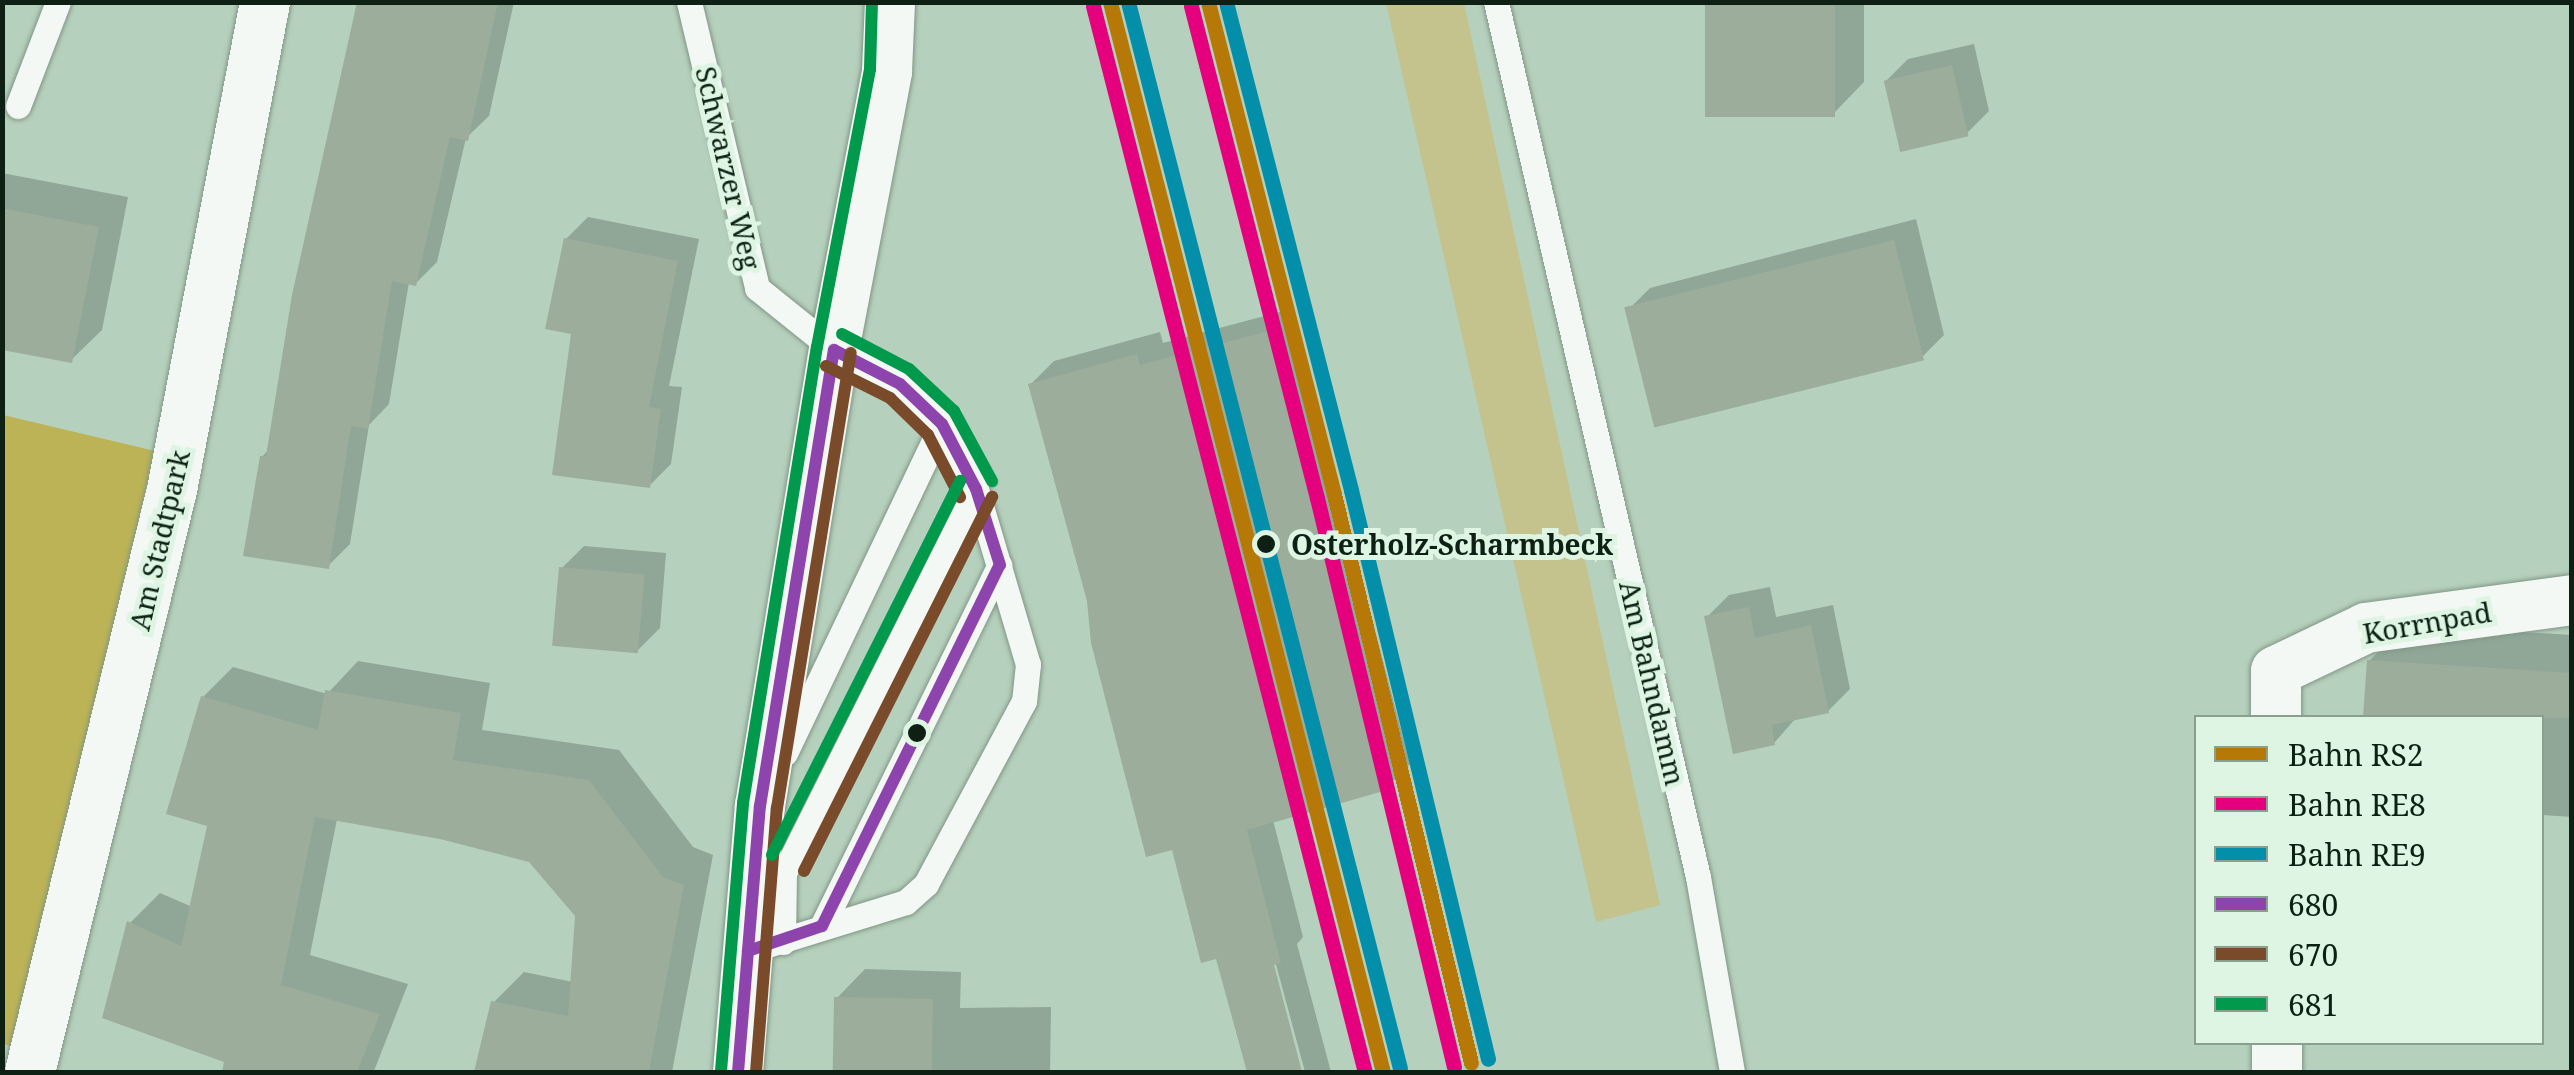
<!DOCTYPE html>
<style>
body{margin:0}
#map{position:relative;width:2574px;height:1075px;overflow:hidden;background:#b5d0bc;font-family:"Noto Serif",serif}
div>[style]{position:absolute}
.green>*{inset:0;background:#c4c28d}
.forest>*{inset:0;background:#bbb355}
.shadow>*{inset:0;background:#0003}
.building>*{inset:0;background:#9cad9c;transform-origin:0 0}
.roads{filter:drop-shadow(0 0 2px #819687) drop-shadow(0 0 2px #819687)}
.service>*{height:25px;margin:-12.5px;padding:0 12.5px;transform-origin:12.5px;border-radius:12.5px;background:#f4f8f5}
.minor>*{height:50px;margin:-25px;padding:0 25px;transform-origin:25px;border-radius:25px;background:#f4f8f5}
.bus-1>*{height:12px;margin:-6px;padding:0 6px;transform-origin:6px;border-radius:6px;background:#8e44ad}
.bus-2>*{height:12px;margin:-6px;padding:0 6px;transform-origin:6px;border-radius:6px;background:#7a4b2a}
.bus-3>*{height:12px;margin:-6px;padding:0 6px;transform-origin:6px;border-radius:6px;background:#01994b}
.rail-1>*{height:15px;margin:-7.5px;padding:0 7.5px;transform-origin:7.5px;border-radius:7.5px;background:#b67806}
.rail-2>*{height:15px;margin:-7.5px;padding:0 7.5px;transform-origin:7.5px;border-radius:7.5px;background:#e5007d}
.rail-3>*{height:15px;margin:-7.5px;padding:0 7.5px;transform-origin:7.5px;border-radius:7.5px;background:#038ea9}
.dots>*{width:28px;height:28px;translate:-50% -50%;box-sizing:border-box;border:5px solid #ddf5e2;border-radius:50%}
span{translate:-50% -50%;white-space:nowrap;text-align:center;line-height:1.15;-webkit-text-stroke:10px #ddf5e2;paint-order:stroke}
.street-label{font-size:28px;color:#0d2013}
.stop-label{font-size:28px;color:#0d2013;font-weight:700}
.left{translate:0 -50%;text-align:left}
.frame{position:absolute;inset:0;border:5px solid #0d2013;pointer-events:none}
.legend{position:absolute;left:2194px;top:715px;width:350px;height:330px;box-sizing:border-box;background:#ddf5e2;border:2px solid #8aa08f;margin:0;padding:12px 18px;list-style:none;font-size:30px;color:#0d2013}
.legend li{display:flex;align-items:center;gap:20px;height:50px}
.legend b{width:50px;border:2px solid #8aa08f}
</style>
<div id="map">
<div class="green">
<i style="clip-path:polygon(1386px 3px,1464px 3px,1660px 905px,1596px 922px)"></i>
</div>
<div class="forest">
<i style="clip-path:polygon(3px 415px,155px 451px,14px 1047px,3px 1044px)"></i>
</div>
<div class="shadow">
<i style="clip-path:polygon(359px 2px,514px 2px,489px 116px,466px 138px,437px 262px,415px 284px,409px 282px,389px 404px,369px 425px,350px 544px,328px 566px,262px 457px,269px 449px)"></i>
<i style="clip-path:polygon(1707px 2px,1864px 2px,1864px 82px,1834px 113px)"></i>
<i style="clip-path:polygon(1974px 44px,1989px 111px,1967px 133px,1886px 81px,1908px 59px)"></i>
<i style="clip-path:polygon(2px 173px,128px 197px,102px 330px,71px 360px,2px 348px)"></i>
<i style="clip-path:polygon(588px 217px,699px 239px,669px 386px,682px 387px,671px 464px,649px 486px,566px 239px)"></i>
<i style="clip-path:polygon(1916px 219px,1944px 335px,1922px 357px,1628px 310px,1650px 288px)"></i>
<i style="clip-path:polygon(1291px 309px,1410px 764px,1386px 788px,1273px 820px,1303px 937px,1297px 944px,1331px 1072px,1305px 1072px,1273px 953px,1268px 954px,1300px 1072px,1249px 1072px,1218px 956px,1174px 847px,1089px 601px,1030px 385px,1054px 361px,1160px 332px,1163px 343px)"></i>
<i style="clip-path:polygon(584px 546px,666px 553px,660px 628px,638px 650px,562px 568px)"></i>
<i style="clip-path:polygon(1770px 587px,1776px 617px,1833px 605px,1850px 689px,1828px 711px,1796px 718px,1774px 743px,1707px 617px,1729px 595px)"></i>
<i style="clip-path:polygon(2406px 625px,2572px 635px,2572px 817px,2542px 815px,2542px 718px,2369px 661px)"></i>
<i style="clip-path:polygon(358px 661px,490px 683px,482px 730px,619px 750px,693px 847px,713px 855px,672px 1072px,477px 1072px,494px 1002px,524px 972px,573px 982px,578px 915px,531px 860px,441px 836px,337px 819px,310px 955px,408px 984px,374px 1071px,249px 1072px,226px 1066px,227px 1060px,130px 923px,160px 893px,190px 906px,210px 824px,203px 697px,233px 667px,327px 694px)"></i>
<i style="clip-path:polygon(865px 969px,961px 972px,960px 1008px,1051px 1007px,1050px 1072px,834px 1072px,837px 998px)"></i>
</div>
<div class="building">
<i style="clip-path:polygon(357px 2px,498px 2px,468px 141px,450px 137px,416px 286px,392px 281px,368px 429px,351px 426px,329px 569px,243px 556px,260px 456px,266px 456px,292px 295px)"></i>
<i style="left:1705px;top:2px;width:130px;height:115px"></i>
<i style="left:1952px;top:65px;width:73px;height:70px;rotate:77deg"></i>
<i style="clip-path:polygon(2px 208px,99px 227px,72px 363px,2px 350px)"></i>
<i style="clip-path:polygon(564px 238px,678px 261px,649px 407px,661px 409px,650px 488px,552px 475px,571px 334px,545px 329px)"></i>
<i style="left:1894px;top:240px;width:124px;height:278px;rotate:76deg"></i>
<i style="clip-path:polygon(1268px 331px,1387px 790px,1247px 830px,1281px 963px,1274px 965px,1302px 1072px,1247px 1072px,1216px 959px,1201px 963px,1172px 850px,1146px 857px,1091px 643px,1087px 601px,1028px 384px,1137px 354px,1140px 365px)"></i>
<i style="left:559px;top:567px;width:86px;height:79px;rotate:5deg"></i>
<i style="clip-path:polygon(1749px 607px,1755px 638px,1811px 625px,1829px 713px,1772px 725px,1775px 745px,1733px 754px,1704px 616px)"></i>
<i style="clip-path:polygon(2367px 660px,2572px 673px,2572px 718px,2363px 718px)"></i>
<i style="clip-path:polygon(325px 690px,461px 713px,453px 760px,589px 780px,663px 877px,684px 885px,649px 1072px,474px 1072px,491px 1001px,568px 1016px,575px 916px,529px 862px,440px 839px,315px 817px,281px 985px,380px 1014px,357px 1072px,222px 1072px,224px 1062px,102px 1018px,127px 921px,181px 946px,207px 826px,166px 814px,201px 696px,318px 730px)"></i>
<i style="left:834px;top:997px;width:99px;height:75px;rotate:1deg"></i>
</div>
<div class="roads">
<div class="service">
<i style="left:689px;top:2px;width:294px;rotate:76.6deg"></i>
<i style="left:757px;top:288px;width:99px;rotate:38.8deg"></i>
<i style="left:834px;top:350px;width:74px;rotate:27.3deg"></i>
<i style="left:900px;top:384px;width:58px;rotate:43.6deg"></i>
<i style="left:942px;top:424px;width:73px;rotate:62.4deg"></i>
<i style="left:976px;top:489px;width:183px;rotate:73.5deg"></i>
<i style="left:1028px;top:664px;width:37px;rotate:96deg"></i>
<i style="left:1024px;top:701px;width:208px;rotate:118.2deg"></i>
<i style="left:926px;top:884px;width:27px;rotate:138deg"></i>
<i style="left:906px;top:902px;width:165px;rotate:162.8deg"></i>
<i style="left:1496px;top:2px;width:898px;rotate:77deg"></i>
<i style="left:1698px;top:877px;width:198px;rotate:80.1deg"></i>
<i style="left:18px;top:106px;width:111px;rotate:-69deg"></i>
<i style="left:785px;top:753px;width:365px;rotate:-64.5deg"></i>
<i style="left:822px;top:926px;width:402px;rotate:-63.8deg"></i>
<i style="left:783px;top:942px;width:69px;rotate:-89.2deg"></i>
<i style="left:784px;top:873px;width:429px;rotate:-63.4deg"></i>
</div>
<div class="minor">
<i style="left:2276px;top:718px;width:47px;rotate:-90deg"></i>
<i style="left:2276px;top:671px;width:100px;rotate:-25.5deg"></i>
<i style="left:2366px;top:628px;width:208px;rotate:-7.7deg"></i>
<i style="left:2277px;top:1042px;width:30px;rotate:90deg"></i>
<i style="left:30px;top:1072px;width:599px;rotate:-76.29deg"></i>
<i style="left:172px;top:490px;width:497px;rotate:-79.2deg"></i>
<i style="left:738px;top:1072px;width:267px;rotate:-85.3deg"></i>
<i style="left:760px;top:806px;width:462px;rotate:-80.8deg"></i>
<i style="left:834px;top:350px;width:284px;rotate:-79.2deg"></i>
<i style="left:887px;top:71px;width:69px;rotate:-87.5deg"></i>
</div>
</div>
<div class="bus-1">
<i style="left:748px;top:951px;width:78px;rotate:-18.7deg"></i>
<i style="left:822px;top:926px;width:402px;rotate:-63.8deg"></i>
<i style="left:1000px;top:565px;width:80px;rotate:-107.5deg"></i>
<i style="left:976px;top:489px;width:73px;rotate:-117.6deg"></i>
<i style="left:942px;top:424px;width:58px;rotate:-136.4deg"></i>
<i style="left:900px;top:384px;width:74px;rotate:-152.7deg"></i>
<i style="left:738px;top:1072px;width:267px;rotate:-85.3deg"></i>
<i style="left:760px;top:806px;width:462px;rotate:-80.8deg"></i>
</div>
<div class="bus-2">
<i style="left:826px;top:366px;width:72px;rotate:26.6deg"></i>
<i style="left:890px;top:398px;width:53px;rotate:44.2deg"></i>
<i style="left:928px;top:435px;width:70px;rotate:62.7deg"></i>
<i style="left:804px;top:871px;width:419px;rotate:-63.3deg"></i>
<i style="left:756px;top:1072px;width:265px;rotate:-85.5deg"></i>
<i style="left:777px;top:808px;width:461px;rotate:-80.8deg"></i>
</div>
<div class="bus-3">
<i style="left:842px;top:334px;width:76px;rotate:27.6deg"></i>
<i style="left:909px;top:369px;width:62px;rotate:43deg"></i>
<i style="left:954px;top:411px;width:80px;rotate:61.5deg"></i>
<i style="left:772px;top:855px;width:419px;rotate:-63.3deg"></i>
<i style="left:721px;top:1071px;width:269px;rotate:-85.3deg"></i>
<i style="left:743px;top:803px;width:462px;rotate:-80.8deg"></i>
<i style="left:817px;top:347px;width:283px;rotate:-79.2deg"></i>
<i style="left:870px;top:69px;width:67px;rotate:-88.3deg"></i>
</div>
<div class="rail-1">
<i style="left:1110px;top:2px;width:1104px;rotate:75.69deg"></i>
<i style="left:1208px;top:2px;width:508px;rotate:75.64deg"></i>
<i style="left:1334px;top:494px;width:585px;rotate:76.46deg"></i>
</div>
<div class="rail-2">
<i style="left:1093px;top:6px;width:1100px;rotate:75.69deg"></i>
<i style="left:1191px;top:6px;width:508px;rotate:75.64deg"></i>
<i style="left:1317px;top:498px;width:585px;rotate:76.46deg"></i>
</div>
<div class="rail-3">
<i style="left:1128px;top:2px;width:1100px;rotate:75.69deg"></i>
<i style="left:1226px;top:2px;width:504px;rotate:75.63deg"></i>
<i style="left:1351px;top:490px;width:585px;rotate:76.46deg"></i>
</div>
<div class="dots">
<i style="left:1266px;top:544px;background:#0d2013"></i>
<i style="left:917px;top:733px;background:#0d2013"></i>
</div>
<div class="street-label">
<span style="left:729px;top:168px;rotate:77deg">Schwarzer Weg</span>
<span style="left:159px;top:540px;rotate:-77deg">Am Stadtpark</span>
<span style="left:2427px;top:622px;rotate:-10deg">Korrnpad</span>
<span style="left:1653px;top:683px;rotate:77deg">Am Bahndamm</span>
</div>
<div class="stop-label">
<span class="left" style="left:1291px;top:544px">Osterholz-Scharmbeck</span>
</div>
<div class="frame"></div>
<ul class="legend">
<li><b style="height:12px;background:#b67806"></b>Bahn RS2</li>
<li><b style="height:12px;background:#e5007d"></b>Bahn RE8</li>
<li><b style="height:12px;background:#038ea9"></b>Bahn RE9</li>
<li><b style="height:12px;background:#8e44ad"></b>680</li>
<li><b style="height:12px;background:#7a4b2a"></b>670</li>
<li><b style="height:12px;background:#01994b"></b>681</li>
</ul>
</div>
